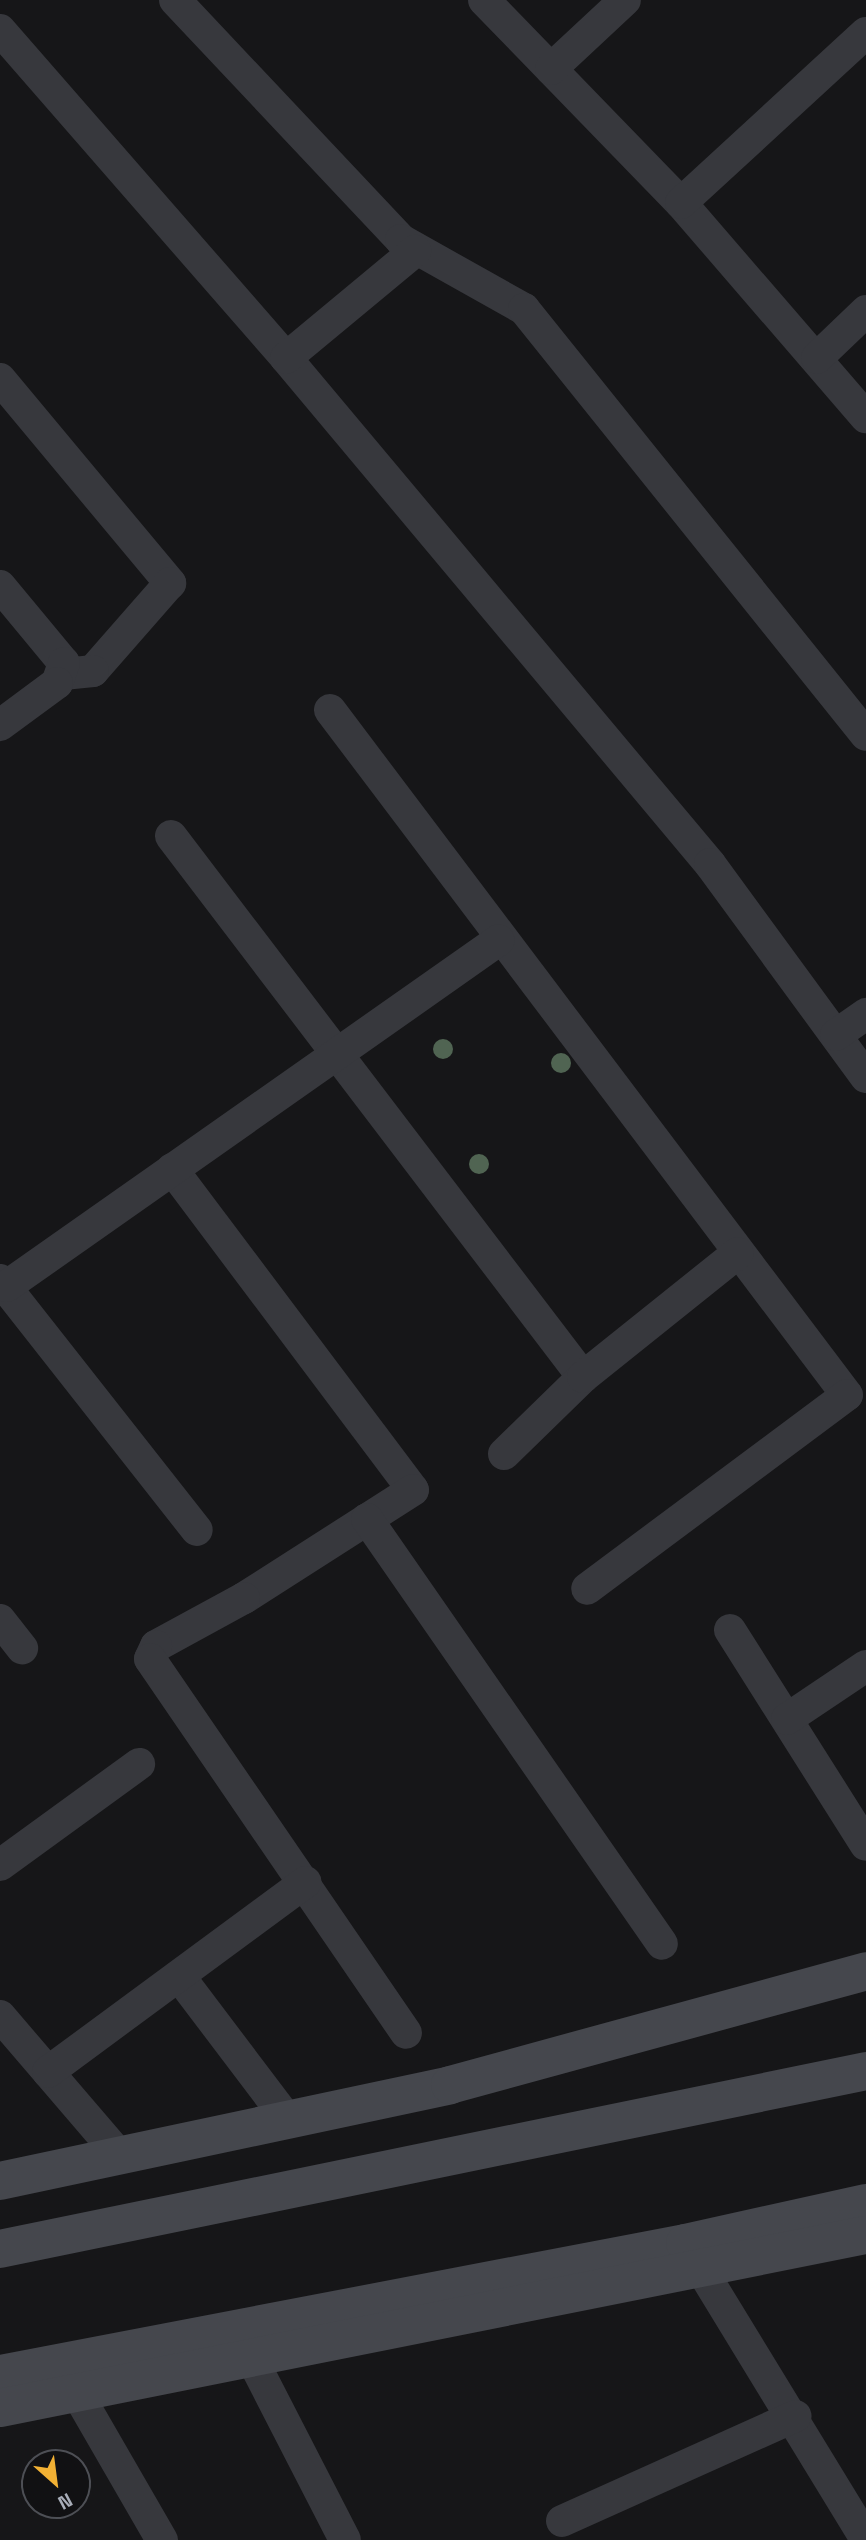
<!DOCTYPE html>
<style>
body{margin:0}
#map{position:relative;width:866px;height:2540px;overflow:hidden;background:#161618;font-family:"Space Grotesk",sans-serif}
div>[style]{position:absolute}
.street>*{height:32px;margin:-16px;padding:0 16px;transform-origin:16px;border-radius:16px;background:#37383d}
.secondary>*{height:38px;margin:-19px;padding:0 19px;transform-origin:19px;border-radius:19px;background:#45474d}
.trees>*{width:20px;height:20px;margin:-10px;border-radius:50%;background:#506452}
span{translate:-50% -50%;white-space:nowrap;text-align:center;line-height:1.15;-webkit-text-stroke:6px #111113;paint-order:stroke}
.north{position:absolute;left:21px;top:2449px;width:70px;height:70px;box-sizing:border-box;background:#111113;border:2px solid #4d4f55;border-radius:50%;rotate:152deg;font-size:19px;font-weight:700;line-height:28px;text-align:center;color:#a8adb8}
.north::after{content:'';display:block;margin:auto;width:24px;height:32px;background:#f2b134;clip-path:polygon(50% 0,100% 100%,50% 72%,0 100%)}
</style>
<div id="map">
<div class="street">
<i style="left:175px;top:0;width:330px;rotate:46.7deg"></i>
<i style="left:401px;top:240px;width:141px;rotate:29.3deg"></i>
<i style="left:524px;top:309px;width:546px;rotate:51.24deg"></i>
<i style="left:484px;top:0;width:283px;rotate:45.9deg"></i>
<i style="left:681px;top:203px;width:283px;rotate:49.2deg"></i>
<i style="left:0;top:30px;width:435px;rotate:48.9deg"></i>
<i style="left:286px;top:358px;width:660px;rotate:50.04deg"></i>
<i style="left:710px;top:864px;width:264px;rotate:53.8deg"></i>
<i style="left:551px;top:69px;width:101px;rotate:-43deg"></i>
<i style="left:681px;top:203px;width:251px;rotate:-42.6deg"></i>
<i style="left:286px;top:358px;width:168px;rotate:-39.7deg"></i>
<i style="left:817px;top:358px;width:68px;rotate:-43.8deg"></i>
<i style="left:0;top:379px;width:266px;rotate:50.2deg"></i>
<i style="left:170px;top:583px;width:117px;rotate:131.2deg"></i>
<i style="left:93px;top:671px;width:30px;rotate:174deg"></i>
<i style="left:0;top:586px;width:100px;rotate:50.3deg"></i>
<i style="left:64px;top:663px;width:21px;rotate:109deg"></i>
<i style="left:57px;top:683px;width:71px;rotate:143.6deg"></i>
<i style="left:330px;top:710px;width:858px;rotate:52.96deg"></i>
<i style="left:847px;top:1395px;width:324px;rotate:143.3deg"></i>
<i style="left:171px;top:836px;width:680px;rotate:52.71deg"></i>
<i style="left:836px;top:1035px;width:37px;rotate:-35deg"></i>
<i style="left:172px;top:1169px;width:401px;rotate:53.1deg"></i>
<i style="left:413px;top:1490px;width:201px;rotate:147.4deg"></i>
<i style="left:244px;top:1598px;width:100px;rotate:151.4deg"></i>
<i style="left:156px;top:1646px;width:14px;rotate:115deg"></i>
<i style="left:150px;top:1659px;width:453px;rotate:55.6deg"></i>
<i style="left:0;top:1280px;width:318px;rotate:51.8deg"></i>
<i style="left:7px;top:1286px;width:601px;rotate:-35.12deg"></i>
<i style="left:504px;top:1454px;width:110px;rotate:-44.3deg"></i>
<i style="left:583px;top:1377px;width:198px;rotate:-38.7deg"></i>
<i style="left:367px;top:1519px;width:517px;rotate:55.23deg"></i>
<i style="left:0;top:1620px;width:36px;rotate:52deg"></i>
<i style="left:730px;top:1630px;width:254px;rotate:57.7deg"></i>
<i style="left:787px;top:1719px;width:95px;rotate:-33.9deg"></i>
<i style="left:0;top:1865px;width:172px;rotate:-36deg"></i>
<i style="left:179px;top:1976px;width:181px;rotate:52.9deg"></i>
<i style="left:0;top:2016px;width:184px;rotate:49.4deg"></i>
<i style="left:48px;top:2072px;width:320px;rotate:-36.4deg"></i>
<i style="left:690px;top:2251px;width:338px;rotate:58.6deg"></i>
<i style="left:252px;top:2359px;width:203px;rotate:62.8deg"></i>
<i style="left:77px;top:2393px;width:170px;rotate:60deg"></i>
<i style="left:562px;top:2521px;width:256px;rotate:-24.2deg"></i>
</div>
<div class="secondary">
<i style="left:0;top:2181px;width:460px;rotate:-12deg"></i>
<i style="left:450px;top:2085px;width:431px;rotate:-15.3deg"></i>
<i style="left:0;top:2249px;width:884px;rotate:-11.61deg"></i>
<i style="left:0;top:2374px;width:697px;rotate:-10.83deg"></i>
<i style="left:685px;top:2243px;width:185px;rotate:-12.5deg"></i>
<i style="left:0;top:2408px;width:883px;rotate:-11.3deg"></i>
</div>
<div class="trees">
<i style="left:443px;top:1049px"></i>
<i style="left:561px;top:1063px"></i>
<i style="left:479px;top:1164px"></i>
</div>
<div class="north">N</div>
</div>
